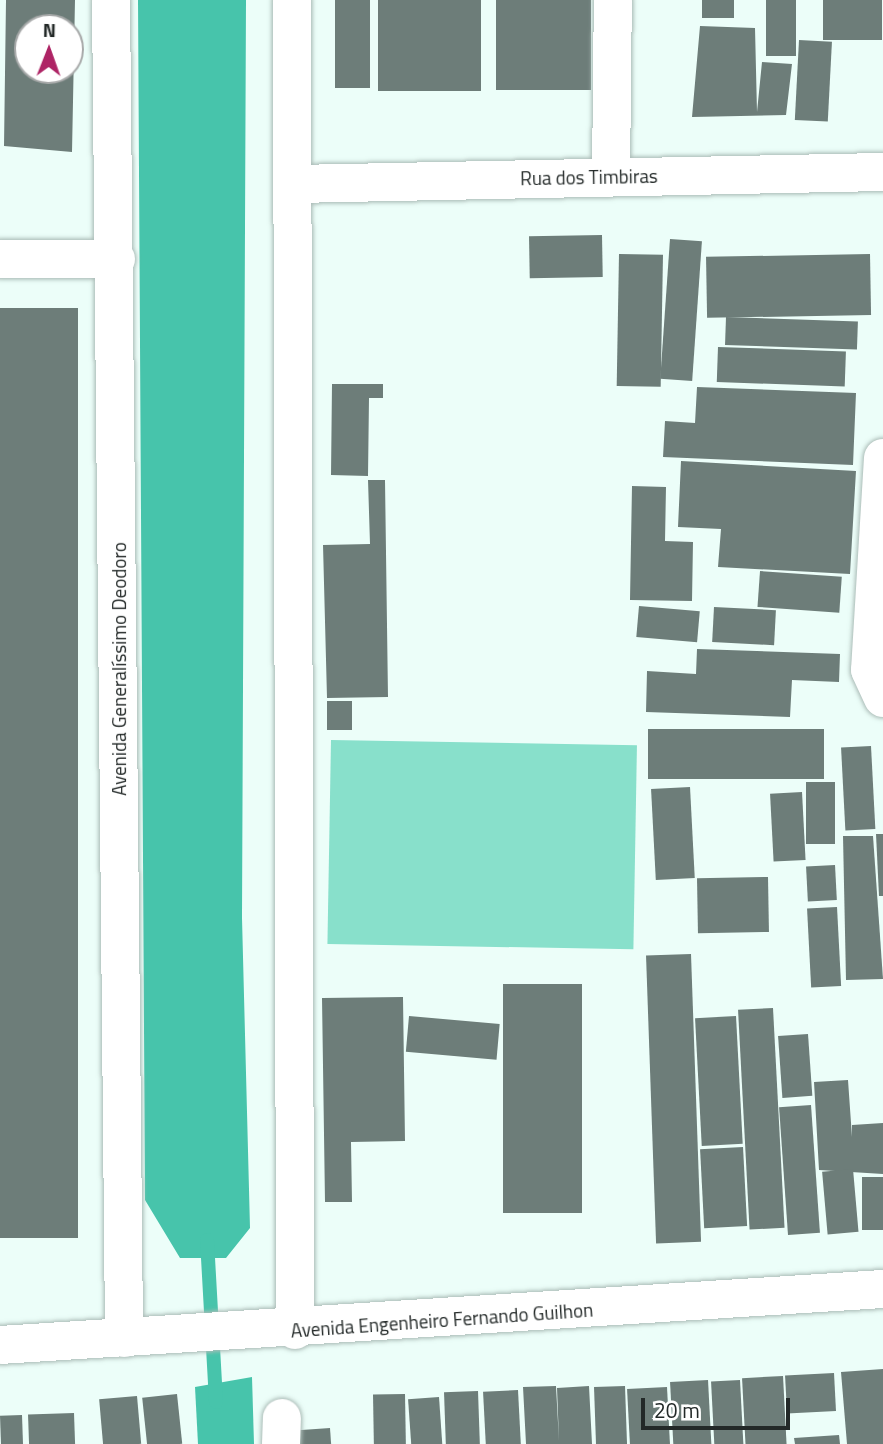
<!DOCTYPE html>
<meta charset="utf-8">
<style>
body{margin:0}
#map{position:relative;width:883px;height:1444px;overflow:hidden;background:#ecfef9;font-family:"Titillium Web",sans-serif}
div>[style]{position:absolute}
.green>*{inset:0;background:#88e0cb;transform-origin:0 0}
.water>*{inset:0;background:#47c4ab}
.stream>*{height:14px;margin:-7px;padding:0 7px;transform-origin:7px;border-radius:7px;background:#47c4ab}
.building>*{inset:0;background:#6d7d79;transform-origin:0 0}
.roads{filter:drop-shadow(0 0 2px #abbcb7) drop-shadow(0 0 2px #abbcb7)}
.street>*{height:38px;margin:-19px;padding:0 19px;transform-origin:19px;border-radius:19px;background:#fff}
.secondary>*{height:38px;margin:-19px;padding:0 19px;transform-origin:19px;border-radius:19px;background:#fff}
span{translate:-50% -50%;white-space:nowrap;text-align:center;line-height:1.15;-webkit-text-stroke:5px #fff;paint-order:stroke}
.street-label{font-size:19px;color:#232928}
.north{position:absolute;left:14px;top:14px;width:70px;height:70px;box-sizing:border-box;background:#fff;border:2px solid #a7a9a9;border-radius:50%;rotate:1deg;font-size:19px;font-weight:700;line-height:28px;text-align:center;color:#232928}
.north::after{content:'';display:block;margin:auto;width:24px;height:32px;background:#ae2465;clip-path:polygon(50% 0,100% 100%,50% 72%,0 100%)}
.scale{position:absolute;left:641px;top:1398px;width:149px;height:32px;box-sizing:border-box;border:4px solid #232928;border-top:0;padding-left:9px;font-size:21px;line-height:24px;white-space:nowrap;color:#232928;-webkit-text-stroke:5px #fff;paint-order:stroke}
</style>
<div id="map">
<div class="green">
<i style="left:331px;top:740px;width:306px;height:204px;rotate:1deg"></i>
</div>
<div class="water">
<i style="clip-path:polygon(138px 0,246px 0,242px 918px,250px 1228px,226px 1258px,180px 1258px,145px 1200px)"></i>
<i style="clip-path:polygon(252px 1377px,254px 1444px,198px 1444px,195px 1387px)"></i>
</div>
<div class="stream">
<i style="left:207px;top:1240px;width:162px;rotate:86.8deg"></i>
</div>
<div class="building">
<i style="clip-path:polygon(evenodd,6px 0,75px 0,72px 152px,4px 146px,6px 0,28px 28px,70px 28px,70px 70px,28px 70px,28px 28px)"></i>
<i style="left:335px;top:0;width:35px;height:88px"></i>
<i style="left:378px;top:0;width:103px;height:91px"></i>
<i style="left:496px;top:0;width:95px;height:90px"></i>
<i style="left:702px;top:0;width:32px;height:18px"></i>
<i style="left:766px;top:0;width:30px;height:56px"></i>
<i style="left:823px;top:0;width:59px;height:40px"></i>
<i style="clip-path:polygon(700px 26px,755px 28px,757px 112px,762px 62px,792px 64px,786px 115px,692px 117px)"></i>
<i style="left:799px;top:40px;width:33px;height:80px;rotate:3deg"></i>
<i style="left:602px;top:235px;width:42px;height:73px;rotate:89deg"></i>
<i style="left:670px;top:239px;width:32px;height:140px;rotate:4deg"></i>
<i style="left:619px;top:254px;width:44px;height:132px;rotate:1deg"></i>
<i style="left:870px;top:254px;width:61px;height:164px;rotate:89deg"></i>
<i style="left:0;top:308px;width:78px;height:930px"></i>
<i style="left:726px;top:317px;width:132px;height:28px;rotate:2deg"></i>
<i style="left:718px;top:347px;width:128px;height:35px;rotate:2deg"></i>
<i style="clip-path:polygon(332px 384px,383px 384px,383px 398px,369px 398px,368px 476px,331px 475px)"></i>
<i style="clip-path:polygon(697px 387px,856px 393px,853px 465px,663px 457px,665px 421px,695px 423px)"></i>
<i style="clip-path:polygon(681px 461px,856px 471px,850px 574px,718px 567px,721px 529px,678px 527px)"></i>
<i style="clip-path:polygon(368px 480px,385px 480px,388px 697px,327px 698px,323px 545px,370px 544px)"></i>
<i style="clip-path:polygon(632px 486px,666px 487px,665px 541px,693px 542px,692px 601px,630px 600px)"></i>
<i style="left:760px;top:571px;width:82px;height:36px;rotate:4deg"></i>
<i style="left:639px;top:606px;width:61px;height:31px;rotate:5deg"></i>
<i style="left:714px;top:607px;width:62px;height:35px;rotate:3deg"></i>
<i style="clip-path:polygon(697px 649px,840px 654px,839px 682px,792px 680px,790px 717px,646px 712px,647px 671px,696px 674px)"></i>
<i style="left:327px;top:701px;width:25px;height:29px"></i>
<i style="left:824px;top:729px;width:50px;height:176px;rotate:90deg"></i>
<i style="left:871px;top:746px;width:83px;height:30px;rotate:87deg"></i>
<i style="left:806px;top:782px;width:29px;height:62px"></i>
<i style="left:690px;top:787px;width:91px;height:39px;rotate:87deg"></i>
<i style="left:802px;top:792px;width:68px;height:32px;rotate:87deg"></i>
<i style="clip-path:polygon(876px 834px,883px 834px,883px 896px,879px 896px)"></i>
<i style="clip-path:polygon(843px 836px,873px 836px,883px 979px,846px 980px)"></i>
<i style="left:835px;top:865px;width:35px;height:29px;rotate:87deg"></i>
<i style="left:768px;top:877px;width:55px;height:71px;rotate:89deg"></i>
<i style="left:837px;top:907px;width:79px;height:30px;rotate:87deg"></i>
<i style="left:691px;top:954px;width:288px;height:45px;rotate:88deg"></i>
<i style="left:503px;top:984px;width:79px;height:229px"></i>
<i style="clip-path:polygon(403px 997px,405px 1141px,351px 1142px,352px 1202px,325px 1202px,322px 998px)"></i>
<i style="left:773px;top:1008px;width:220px;height:35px;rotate:87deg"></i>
<i style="left:409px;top:1016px;width:91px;height:36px;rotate:5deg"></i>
<i style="left:736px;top:1016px;width:128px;height:41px;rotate:87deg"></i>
<i style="left:808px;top:1034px;width:62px;height:30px;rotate:86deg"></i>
<i style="clip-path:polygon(848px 1080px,852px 1137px,852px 1125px,883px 1123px,883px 1174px,819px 1170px,814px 1082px)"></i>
<i style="left:811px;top:1105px;width:128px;height:32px;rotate:86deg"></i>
<i style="left:743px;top:1147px;width:79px;height:43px;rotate:87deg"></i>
<i style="left:853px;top:1169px;width:63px;height:31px;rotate:85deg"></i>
<i style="left:883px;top:1177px;width:53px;height:21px;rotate:90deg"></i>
<i style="clip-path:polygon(883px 1369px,883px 1444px,847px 1444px,841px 1372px)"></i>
<i style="left:834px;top:1373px;width:38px;height:49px;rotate:87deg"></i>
<i style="left:783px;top:1376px;width:68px;height:41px;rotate:87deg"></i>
<i style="left:708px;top:1380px;width:64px;height:38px;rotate:87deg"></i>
<i style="left:740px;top:1380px;width:64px;height:29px;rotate:87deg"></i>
<i style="clip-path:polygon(556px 1386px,559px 1441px,557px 1388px,589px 1386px,592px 1444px,526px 1444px,523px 1387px)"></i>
<i style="left:625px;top:1386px;width:58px;height:31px;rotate:88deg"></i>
<i style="left:667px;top:1387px;width:57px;height:40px;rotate:87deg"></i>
<i style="left:518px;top:1390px;width:54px;height:35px;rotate:87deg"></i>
<i style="left:478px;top:1391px;width:53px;height:34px;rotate:88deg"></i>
<i style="left:177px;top:1394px;width:50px;height:35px;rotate:84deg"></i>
<i style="left:405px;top:1394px;width:50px;height:32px;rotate:89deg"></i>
<i style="left:137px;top:1396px;width:48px;height:38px;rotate:85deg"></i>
<i style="left:439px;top:1397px;width:47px;height:31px;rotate:86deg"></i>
<i style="left:74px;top:1413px;width:31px;height:46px;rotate:88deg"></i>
<i style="left:22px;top:1415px;width:29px;height:22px;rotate:88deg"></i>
<i style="left:330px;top:1428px;width:16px;height:32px;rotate:86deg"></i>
<i style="clip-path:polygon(839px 1435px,840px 1444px,795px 1444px,794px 1438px)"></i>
</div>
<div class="roads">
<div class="street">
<i style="left:111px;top:0;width:1338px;rotate:89.44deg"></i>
<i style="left:292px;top:0;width:1330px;rotate:89.87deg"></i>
<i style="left:611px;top:177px;width:177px;rotate:-89.4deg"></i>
<i style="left:295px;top:184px;width:588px;rotate:-1.17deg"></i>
<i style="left:0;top:259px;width:116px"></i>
<i style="left:883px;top:458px;width:212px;rotate:93.5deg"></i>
<i style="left:870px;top:670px;width:31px;rotate:65deg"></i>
<i style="left:281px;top:1444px;width:26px;rotate:-88deg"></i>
</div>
<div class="secondary">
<i style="left:0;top:1345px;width:885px;rotate:-3.63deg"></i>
</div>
</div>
<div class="street-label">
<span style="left:589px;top:177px;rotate:-1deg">Rua dos Timbiras</span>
<span style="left:119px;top:669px;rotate:-90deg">Avenida Generalíssimo Deodoro</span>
<span style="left:442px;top:1320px;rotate:-4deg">Avenida Engenheiro Fernando Guilhon</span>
</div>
<div class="north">N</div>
<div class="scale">20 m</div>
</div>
